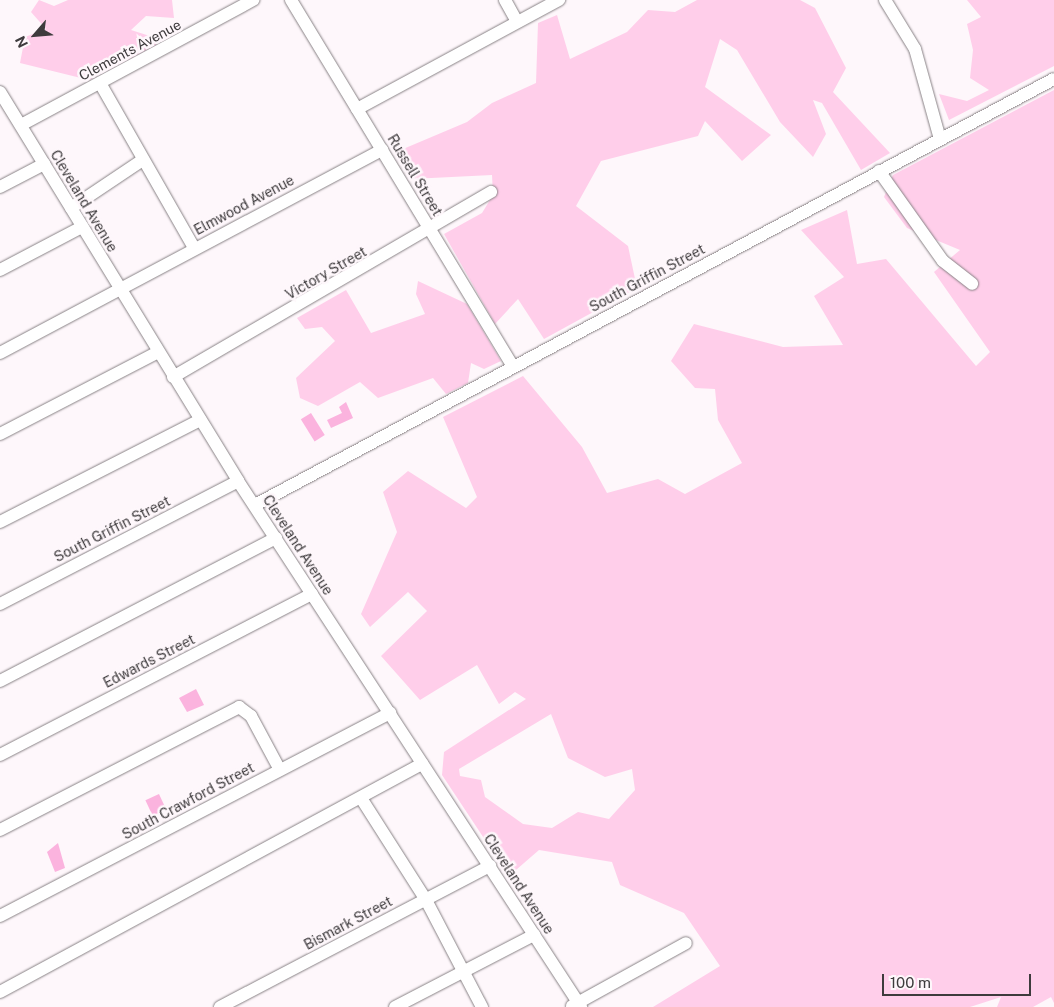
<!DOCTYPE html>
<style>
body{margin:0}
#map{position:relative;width:1054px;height:1007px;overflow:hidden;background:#fef7fb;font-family:"Public Sans",sans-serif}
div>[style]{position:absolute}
.green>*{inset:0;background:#ffceea}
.building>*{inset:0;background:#fbb3de;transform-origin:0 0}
.roads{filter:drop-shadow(0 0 1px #888285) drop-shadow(0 0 1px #888285)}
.minor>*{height:12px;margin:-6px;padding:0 6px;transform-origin:6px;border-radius:6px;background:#fff}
span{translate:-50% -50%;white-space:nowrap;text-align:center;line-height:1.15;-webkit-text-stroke:5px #fef7fb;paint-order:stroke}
.street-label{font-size:14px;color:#3e3b3d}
.north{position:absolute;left:10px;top:10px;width:50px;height:50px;-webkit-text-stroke:4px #fef7fb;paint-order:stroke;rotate:243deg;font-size:14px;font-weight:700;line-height:20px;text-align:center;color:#3e3b3d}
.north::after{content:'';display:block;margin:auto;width:18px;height:22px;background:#3e3b3d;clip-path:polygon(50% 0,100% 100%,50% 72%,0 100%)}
.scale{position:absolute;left:882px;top:974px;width:149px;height:22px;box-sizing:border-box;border:2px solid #3e3b3d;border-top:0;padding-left:6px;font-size:15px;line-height:18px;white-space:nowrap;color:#3e3b3d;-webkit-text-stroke:4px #fef7fb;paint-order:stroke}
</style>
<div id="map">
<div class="green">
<i style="clip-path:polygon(39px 0,54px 6px,68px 0,172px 0,174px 18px,146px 16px,131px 30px,156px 38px,156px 45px,89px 80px,20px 63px,25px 37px,46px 29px,31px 12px)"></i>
<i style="clip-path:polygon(697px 0,800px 0,815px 8px,846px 68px,833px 92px,890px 153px,861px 170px,822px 103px,813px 100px,826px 134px,813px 157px,780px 122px,737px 50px,720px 39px,705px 87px,771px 135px,742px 161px,705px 121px,698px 136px,601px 161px,576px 206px,628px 246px,637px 288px,544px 339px,518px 299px,495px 324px,444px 234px,482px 213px,493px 195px,492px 175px,411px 179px,396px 152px,467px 122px,492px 103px,536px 83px,538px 23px,557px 15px,570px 59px,627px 32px,648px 10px,675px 12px)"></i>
<i style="clip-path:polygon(967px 0,1054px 0,1054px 66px,949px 120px,939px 94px,967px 101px,989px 90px,970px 78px,973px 50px,967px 24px,981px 17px)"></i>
<i style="clip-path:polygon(evenodd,1054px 90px,1054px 1003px,1051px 997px,1033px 1007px,997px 1007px,1001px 997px,970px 1007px,653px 1007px,720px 966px,684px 913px,620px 885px,612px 862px,539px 850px,509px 876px,442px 775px,444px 752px,526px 699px,515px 692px,499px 704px,477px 665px,420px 700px,381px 656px,427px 611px,408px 592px,370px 627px,361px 614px,397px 532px,383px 492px,408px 471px,466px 508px,477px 497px,443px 417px,523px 376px,582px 447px,607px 493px,658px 479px,685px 494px,742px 463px,718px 420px,715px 389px,695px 388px,671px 361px,694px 324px,783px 347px,843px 345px,814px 296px,844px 277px,801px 230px,847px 210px,857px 264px,886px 259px,976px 366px,990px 352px,934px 272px,960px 250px,907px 228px,884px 197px,893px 175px,1054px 90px,551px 714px,568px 758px,605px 777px,632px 769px,635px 790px,609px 819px,578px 812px,552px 828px,523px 824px,485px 797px,481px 780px,460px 776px,459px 769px,551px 714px)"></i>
<i style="clip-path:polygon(418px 281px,467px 304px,501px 361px,484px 369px,471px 363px,468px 383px,446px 394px,433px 378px,378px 398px,360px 382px,318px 406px,300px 398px,296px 378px,335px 341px,322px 327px,305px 329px,297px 318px,346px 290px,371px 333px,425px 314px,416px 294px)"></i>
</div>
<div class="building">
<i style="clip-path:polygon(346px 402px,353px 418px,331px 428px,327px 420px,342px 413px,339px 407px)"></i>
<i style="left:311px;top:413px;width:26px;height:12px;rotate:58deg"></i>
<i style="clip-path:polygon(196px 689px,204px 705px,187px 712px,179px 698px)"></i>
<i style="left:159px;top:794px;width:17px;height:15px;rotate:65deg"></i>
<i style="clip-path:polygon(58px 843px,65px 868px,55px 872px,47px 852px)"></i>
</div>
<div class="roads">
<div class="minor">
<i style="left:291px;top:0;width:428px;rotate:58.8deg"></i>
<i style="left:505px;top:0;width:25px;rotate:61deg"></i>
<i style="left:885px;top:0;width:57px;rotate:58.5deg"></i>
<i style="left:915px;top:49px;width:93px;rotate:74.5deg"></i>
<i style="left:100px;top:83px;width:190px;rotate:60.3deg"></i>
<i style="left:0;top:92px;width:456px;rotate:58.5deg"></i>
<i style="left:238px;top:481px;width:628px;rotate:56.89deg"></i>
<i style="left:357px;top:109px;width:230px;rotate:-28.4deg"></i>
<i style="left:21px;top:125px;width:264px;rotate:-28.3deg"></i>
<i style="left:879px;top:171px;width:110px;rotate:54.6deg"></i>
<i style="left:943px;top:261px;width:37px;rotate:38deg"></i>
<i style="left:0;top:187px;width:50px;rotate:-27.6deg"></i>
<i style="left:71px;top:208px;width:84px;rotate:-33.9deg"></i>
<i style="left:0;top:270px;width:93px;rotate:-27.7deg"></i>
<i style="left:0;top:353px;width:433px;rotate:-28deg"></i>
<i style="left:173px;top:377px;width:368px;rotate:-30.2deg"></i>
<i style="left:0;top:434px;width:178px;rotate:-27.4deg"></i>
<i style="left:255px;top:505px;width:905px;rotate:-28.07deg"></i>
<i style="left:0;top:522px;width:225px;rotate:-27deg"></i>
<i style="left:0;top:604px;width:268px;rotate:-27.3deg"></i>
<i style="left:0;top:681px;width:311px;rotate:-27.4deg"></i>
<i style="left:0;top:755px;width:351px;rotate:-27.3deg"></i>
<i style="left:361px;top:798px;width:121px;rotate:57.5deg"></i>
<i style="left:426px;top:900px;width:121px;rotate:62.4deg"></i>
<i style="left:0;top:830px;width:269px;rotate:-27.2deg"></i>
<i style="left:239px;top:707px;width:15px;rotate:37deg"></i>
<i style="left:251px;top:716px;width:61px;rotate:61.8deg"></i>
<i style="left:0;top:916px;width:440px;rotate:-27.5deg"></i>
<i style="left:0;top:992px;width:480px;rotate:-28.4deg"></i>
<i style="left:572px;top:1006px;width:130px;rotate:-28.9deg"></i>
<i style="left:220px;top:1007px;width:305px;rotate:-27.6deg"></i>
<i style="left:395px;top:1007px;width:157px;rotate:-27.4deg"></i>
</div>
</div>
<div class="street-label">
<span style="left:130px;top:50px;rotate:-28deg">Clements Avenue</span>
<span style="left:415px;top:175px;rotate:59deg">Russell Street</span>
<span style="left:84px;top:201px;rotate:59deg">Cleveland Avenue</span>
<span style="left:244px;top:205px;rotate:-28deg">Elmwood Avenue</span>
<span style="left:326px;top:273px;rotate:-30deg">Victory Street</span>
<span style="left:647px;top:278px;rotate:-28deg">South Griffin Street</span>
<span style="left:112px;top:529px;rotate:-27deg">South Griffin Street</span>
<span style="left:298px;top:545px;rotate:57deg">Cleveland Avenue</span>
<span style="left:149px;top:661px;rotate:-27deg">Edwards Street</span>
<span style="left:188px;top:801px;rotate:-28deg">South Crawford Street</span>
<span style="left:519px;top:884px;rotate:57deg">Cleveland Avenue</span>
<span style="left:348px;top:923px;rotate:-28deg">Bismark Street</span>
</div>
<div class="north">N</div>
<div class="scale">100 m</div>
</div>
